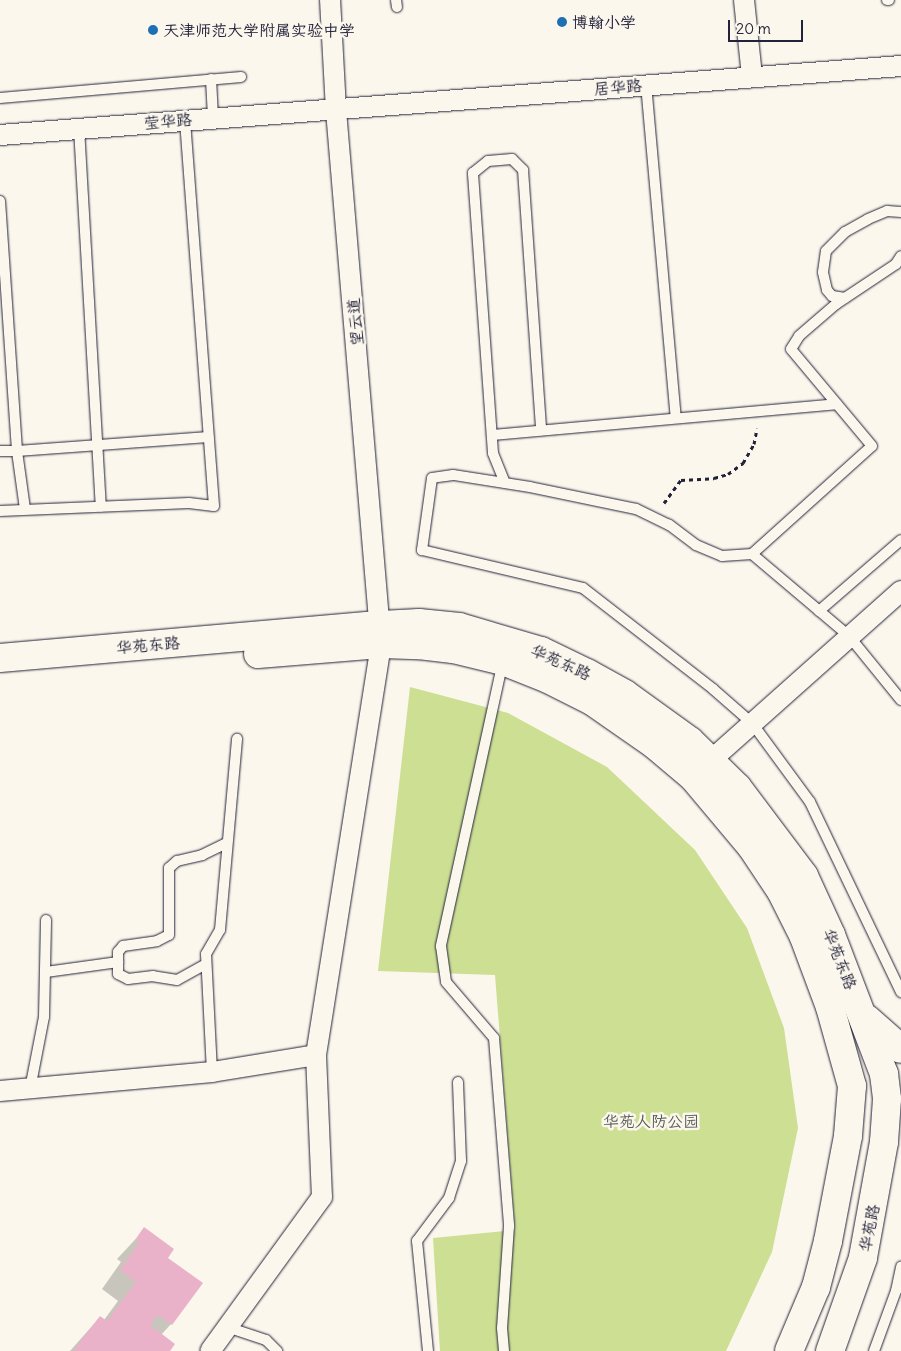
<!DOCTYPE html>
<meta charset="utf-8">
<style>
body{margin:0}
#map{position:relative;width:901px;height:1351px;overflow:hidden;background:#fbf7ec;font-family:Delius,"LXGW WenKai TC",sans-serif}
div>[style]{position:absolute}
.green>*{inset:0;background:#ccdf93}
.shadow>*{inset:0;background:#0003}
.building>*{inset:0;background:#e9b2c9}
.path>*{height:3px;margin-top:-1.5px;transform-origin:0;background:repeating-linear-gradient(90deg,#22223b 0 4px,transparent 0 8px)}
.roads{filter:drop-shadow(0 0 1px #22223b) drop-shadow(0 0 1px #22223b)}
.lane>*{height:10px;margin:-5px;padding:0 5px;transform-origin:5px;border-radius:5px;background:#fbf7ec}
.street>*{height:20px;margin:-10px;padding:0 10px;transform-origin:10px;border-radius:10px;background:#fbf7ec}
.secondary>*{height:28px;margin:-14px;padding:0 14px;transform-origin:14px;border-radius:14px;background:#fbf7ec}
.dots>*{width:14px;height:14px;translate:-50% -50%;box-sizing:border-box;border:2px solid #fbf7ec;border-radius:50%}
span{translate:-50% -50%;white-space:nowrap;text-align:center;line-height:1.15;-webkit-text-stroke:5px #fbf7ec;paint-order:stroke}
.poi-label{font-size:16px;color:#22223b}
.left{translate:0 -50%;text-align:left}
.street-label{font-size:16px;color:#22223b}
.park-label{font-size:16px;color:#555b55}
.scale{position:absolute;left:728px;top:20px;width:75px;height:22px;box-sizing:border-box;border:2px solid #22223b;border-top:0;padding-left:6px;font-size:15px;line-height:18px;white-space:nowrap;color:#22223b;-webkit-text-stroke:4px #fbf7ec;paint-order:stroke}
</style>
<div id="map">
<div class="green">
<i style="clip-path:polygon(410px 687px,508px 713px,607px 767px,695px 850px,747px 928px,784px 1028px,798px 1128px,772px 1252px,726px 1351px,440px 1351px,433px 1238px,515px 1230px,495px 975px,378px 971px)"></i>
</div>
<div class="shadow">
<i style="clip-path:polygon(145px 1229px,167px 1258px,171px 1324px,161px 1335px,168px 1351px,70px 1351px,100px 1317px,104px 1320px,118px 1301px,102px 1289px,121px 1262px,117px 1259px)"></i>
</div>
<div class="building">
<i style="clip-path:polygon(144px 1227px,174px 1249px,168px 1258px,203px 1283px,172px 1325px,158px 1315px,150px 1325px,175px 1344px,170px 1351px,73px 1351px,100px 1316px,107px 1321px,136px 1282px,120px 1270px,139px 1243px,135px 1240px)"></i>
</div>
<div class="path">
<i style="left:664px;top:503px;width:29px;rotate:-54deg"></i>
<i style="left:681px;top:480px;width:33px;rotate:-3deg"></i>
<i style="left:714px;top:478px;width:15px;rotate:-16deg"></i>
<i style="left:728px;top:474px;width:19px;rotate:-36deg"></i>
<i style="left:743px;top:463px;width:22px;rotate:-60deg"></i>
<i style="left:754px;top:444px;width:16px;rotate:-79deg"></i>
</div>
<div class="roads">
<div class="lane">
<i style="left:396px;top:0;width:7px;rotate:82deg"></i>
<i style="left:887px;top:0;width:2px"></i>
<i style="left:211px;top:79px;width:38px;rotate:87deg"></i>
<i style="left:646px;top:84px;width:335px;rotate:84.9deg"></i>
<i style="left:0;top:98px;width:242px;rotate:-5deg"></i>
<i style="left:79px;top:128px;width:379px;rotate:86.7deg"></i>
<i style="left:0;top:201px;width:251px;rotate:86.1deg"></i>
<i style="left:17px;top:451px;width:17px;rotate:180deg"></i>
<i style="left:845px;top:298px;width:13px;rotate:-171deg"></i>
<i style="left:832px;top:296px;width:8px;rotate:-130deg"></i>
<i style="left:827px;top:290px;width:18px;rotate:-103deg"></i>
<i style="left:823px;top:272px;width:21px;rotate:-82deg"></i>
<i style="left:826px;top:251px;width:27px;rotate:-45deg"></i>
<i style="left:845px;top:232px;width:26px;rotate:-29deg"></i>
<i style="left:868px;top:219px;width:21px;rotate:-23deg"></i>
<i style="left:887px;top:211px;width:14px;rotate:4deg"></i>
<i style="left:492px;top:435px;width:346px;rotate:-5.1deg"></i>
<i style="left:505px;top:483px;width:32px;rotate:-112deg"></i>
<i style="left:493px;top:453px;width:281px;rotate:-94.1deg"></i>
<i style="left:473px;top:173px;width:19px;rotate:-39deg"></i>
<i style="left:488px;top:161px;width:24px;rotate:-5deg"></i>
<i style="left:512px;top:159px;width:16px;rotate:45deg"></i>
<i style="left:523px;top:170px;width:261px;rotate:86deg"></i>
<i style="left:25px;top:509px;width:59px;rotate:-97.9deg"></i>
<i style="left:17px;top:451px;width:192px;rotate:-4.2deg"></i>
<i style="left:0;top:511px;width:189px;rotate:-2.4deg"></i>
<i style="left:189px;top:503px;width:25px;rotate:7deg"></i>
<i style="left:214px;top:506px;width:388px;rotate:-94.3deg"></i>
<i style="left:752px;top:554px;width:161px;rotate:-42deg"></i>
<i style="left:872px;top:446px;width:126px;rotate:-129.9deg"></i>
<i style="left:791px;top:349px;width:15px;rotate:-58deg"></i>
<i style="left:799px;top:336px;width:49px;rotate:-40.9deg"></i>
<i style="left:836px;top:304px;width:72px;rotate:-33.7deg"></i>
<i style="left:896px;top:264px;width:9px;rotate:-58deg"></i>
<i style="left:819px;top:611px;width:108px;rotate:-40.9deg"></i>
<i style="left:503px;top:661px;width:292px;rotate:102.3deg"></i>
<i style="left:441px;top:946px;width:36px;rotate:82deg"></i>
<i style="left:446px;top:982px;width:74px;rotate:49.4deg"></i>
<i style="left:494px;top:1038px;width:189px;rotate:85.4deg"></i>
<i style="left:509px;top:1226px;width:102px;rotate:93.9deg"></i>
<i style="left:502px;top:1328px;width:23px;rotate:85deg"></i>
<i style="left:901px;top:700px;width:82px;rotate:-129.1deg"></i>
<i style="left:849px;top:636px;width:127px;rotate:-139.8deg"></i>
<i style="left:752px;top:554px;width:30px;rotate:176deg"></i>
<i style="left:722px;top:556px;width:28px;rotate:-157deg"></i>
<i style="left:696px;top:545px;width:34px;rotate:-143deg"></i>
<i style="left:669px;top:525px;width:37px;rotate:-154deg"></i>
<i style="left:636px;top:509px;width:108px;rotate:-168.3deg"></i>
<i style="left:530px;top:487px;width:78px;rotate:-171.1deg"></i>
<i style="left:453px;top:475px;width:21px;rotate:172deg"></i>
<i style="left:432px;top:478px;width:73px;rotate:97.9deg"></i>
<i style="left:422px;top:550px;width:165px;rotate:13.3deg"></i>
<i style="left:583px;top:588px;width:165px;rotate:37.8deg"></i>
<i style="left:713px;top:689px;width:52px;rotate:41.1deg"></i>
<i style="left:752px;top:723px;width:98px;rotate:53.7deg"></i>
<i style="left:810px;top:802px;width:211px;rotate:64.4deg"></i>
<i style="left:206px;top:964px;width:33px;rotate:151deg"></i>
<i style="left:177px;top:980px;width:24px;rotate:-171deg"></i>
<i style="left:153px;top:976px;width:25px;rotate:173deg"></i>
<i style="left:128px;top:979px;width:11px;rotate:-153deg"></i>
<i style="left:118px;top:974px;width:22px;rotate:-90deg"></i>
<i style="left:118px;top:952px;width:8px;rotate:-50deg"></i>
<i style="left:123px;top:946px;width:34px;rotate:-8deg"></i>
<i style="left:157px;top:941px;width:13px;rotate:-27deg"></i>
<i style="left:169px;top:935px;width:67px;rotate:-90deg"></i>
<i style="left:169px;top:868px;width:11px;rotate:-41deg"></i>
<i style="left:177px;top:861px;width:26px;rotate:-13deg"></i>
<i style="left:202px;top:855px;width:28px;rotate:-26deg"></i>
<i style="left:46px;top:972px;width:73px;rotate:-7.9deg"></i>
<i style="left:212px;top:1072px;width:118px;rotate:-92.9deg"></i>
<i style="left:206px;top:954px;width:28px;rotate:-60deg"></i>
<i style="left:220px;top:930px;width:192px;rotate:-84.9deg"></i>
<i style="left:30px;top:1089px;width:73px;rotate:-79deg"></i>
<i style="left:44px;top:1017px;width:97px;rotate:-88.8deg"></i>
<i style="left:227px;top:1327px;width:41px;rotate:18.4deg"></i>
<i style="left:266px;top:1340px;width:16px;rotate:45deg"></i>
<i style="left:428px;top:1351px;width:111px;rotate:-95.7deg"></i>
<i style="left:417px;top:1241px;width:54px;rotate:-53.3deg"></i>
<i style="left:449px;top:1198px;width:39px;rotate:-72deg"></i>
<i style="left:461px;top:1161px;width:79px;rotate:-92.2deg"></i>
<i style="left:874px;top:1351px;width:64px;rotate:-69.9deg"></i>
<i style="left:896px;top:1291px;width:25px;rotate:-78deg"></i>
</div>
<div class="street">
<i style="left:744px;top:0;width:76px;rotate:84deg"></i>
<i style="left:0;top:135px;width:904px;rotate:-4.38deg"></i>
<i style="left:700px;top:770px;width:269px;rotate:-41.7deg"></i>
<i style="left:316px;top:1055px;width:416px;rotate:-81deg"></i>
<i style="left:381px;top:644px;width:536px;rotate:-94.82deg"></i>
<i style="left:336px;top:110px;width:110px;rotate:-93.1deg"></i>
<i style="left:0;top:1091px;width:213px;rotate:-5.1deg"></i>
<i style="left:212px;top:1072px;width:105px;rotate:-9.3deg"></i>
<i style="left:316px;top:1055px;width:142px;rotate:87.6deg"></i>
<i style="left:322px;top:1197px;width:190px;rotate:126deg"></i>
</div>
<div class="secondary">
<i style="left:258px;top:654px;width:123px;rotate:-4.6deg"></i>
<i style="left:381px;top:644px;width:38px;rotate:2deg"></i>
<i style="left:419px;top:645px;width:34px;rotate:7deg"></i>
<i style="left:453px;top:649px;width:51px;rotate:13.5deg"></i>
<i style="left:503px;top:661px;width:48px;rotate:21.8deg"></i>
<i style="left:548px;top:679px;width:49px;rotate:26.6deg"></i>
<i style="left:592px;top:701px;width:77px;rotate:34.9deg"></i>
<i style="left:655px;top:745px;width:50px;rotate:40.1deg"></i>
<i style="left:693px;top:777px;width:90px;rotate:50deg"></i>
<i style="left:751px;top:846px;width:54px;rotate:56.3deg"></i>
<i style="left:781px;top:891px;width:51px;rotate:63.4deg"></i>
<i style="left:804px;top:937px;width:75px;rotate:69.6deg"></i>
<i style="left:830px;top:1007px;width:82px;rotate:74.4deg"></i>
<i style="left:852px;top:1086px;width:50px;rotate:94.6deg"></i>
<i style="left:848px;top:1136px;width:107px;rotate:100.8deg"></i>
<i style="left:828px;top:1241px;width:48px;rotate:104.6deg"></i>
<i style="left:816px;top:1287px;width:69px;rotate:112.9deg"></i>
<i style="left:0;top:658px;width:382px;rotate:-5deg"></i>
<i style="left:381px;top:625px;width:38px;rotate:-3deg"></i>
<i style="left:419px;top:623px;width:40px;rotate:5.7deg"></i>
<i style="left:459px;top:627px;width:85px;rotate:16.3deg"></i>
<i style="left:541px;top:651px;width:51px;rotate:25.6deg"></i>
<i style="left:587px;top:673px;width:43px;rotate:28.9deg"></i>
<i style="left:625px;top:694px;width:80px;rotate:35.9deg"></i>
<i style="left:690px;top:741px;width:66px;rotate:44.4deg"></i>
<i style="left:737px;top:787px;width:111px;rotate:53deg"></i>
<i style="left:804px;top:876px;width:65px;rotate:65.4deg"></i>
<i style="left:831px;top:935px;width:149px;rotate:69.1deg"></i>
<i style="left:884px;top:1074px;width:25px;rotate:83deg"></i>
<i style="left:887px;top:1099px;width:43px;rotate:94deg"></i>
<i style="left:884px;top:1142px;width:118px;rotate:100.3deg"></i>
<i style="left:863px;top:1258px;width:99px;rotate:109.5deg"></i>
<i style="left:867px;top:1019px;width:45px;rotate:41.4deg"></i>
</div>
</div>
<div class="dots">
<i style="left:562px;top:22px;background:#1f6fb2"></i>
<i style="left:153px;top:30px;background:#1f6fb2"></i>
</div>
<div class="poi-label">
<span class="left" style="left:572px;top:22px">博翰小学</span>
<span class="left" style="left:163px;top:30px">天津师范大学附属实验中学</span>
</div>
<div class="street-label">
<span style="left:618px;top:87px;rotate:-5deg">居华路</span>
<span style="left:168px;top:121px;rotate:-5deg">莹华路</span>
<span style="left:355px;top:322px;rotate:-95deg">望云道</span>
<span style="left:148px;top:645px;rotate:-5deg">华苑东路</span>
<span style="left:561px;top:662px;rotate:24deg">华苑东路</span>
<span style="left:840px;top:959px;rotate:68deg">华苑东路</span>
<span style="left:869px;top:1228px;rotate:-79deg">华苑路</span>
</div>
<div class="park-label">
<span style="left:651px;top:1121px">华苑人防公园</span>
</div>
<div class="scale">20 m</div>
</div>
